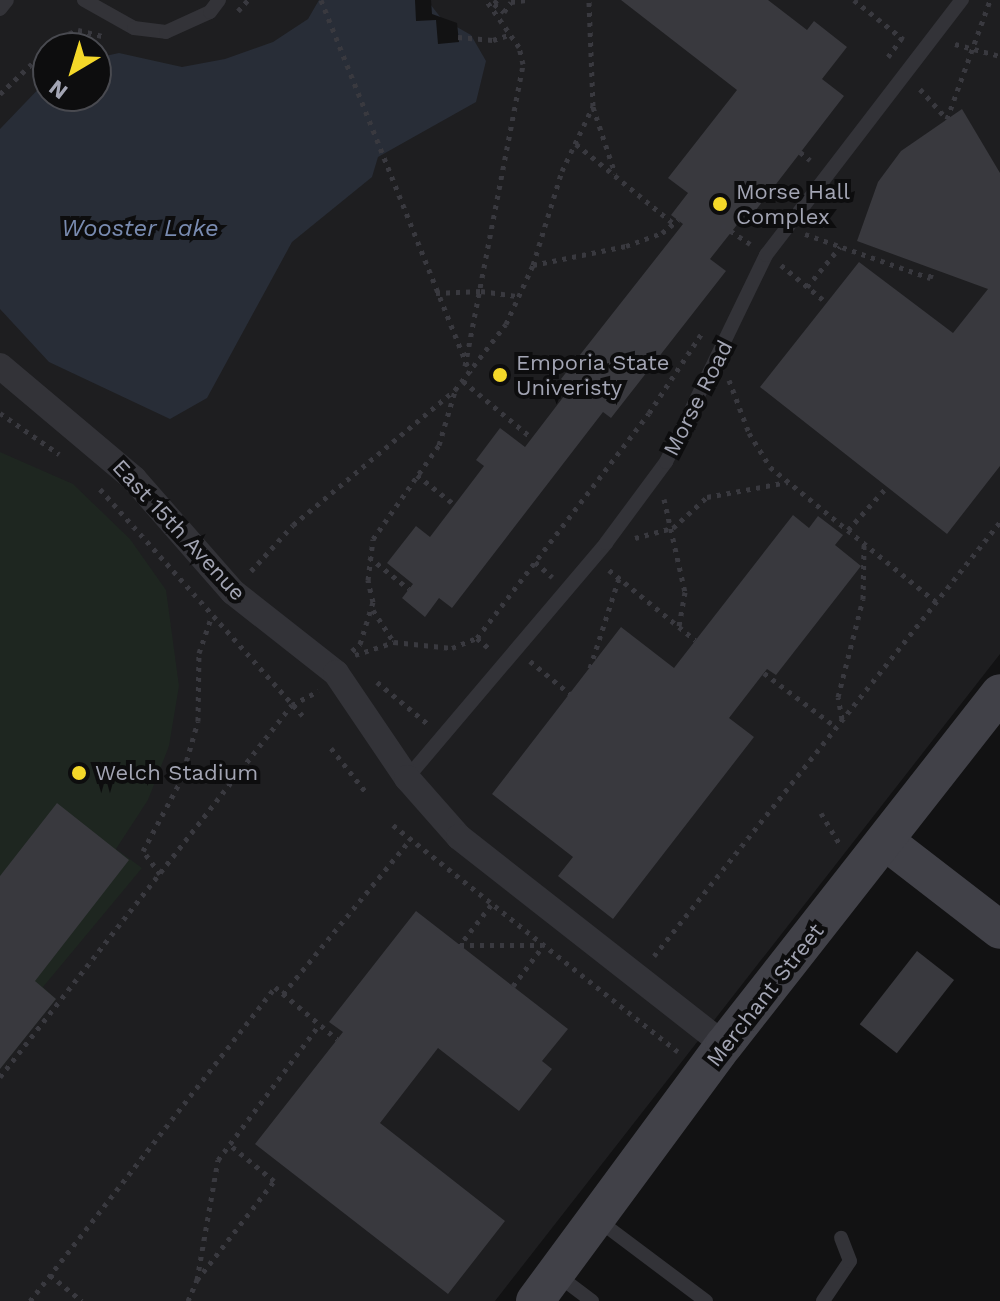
<!DOCTYPE html>
<style>
body{margin:0}
#map{position:relative;width:1000px;height:1301px;overflow:hidden;background:#121213;font-family:"Work Sans",sans-serif}
div>[style]{position:absolute}
.built>*{inset:0;background:#1e1e20}
.green>*{inset:0;background:#1e2620}
.water>*{inset:0;background:#282d37}
.pier>*{inset:0;background:#121213}
.building>*{inset:0;background:#39393e;transform-origin:0 0}
.path>*{height:5px;margin-top:-2.5px;transform-origin:0;background:repeating-linear-gradient(90deg,#39393f 0 4px,transparent 0 10px)}
.lane>*{height:14px;margin:-7px;padding:0 7px;transform-origin:7px;border-radius:7px;background:#333338}
.street>*{height:26px;margin:-13px;padding:0 13px;transform-origin:13px;border-radius:13px;background:#333338}
.secondary>*{height:38px;margin:-19px;padding:0 19px;transform-origin:19px;border-radius:19px;background:#414148}
.dots>*{width:22px;height:22px;translate:-50% -50%;box-sizing:border-box;border:4px solid #0d0d0e;border-radius:50%}
span{translate:-50% -50%;white-space:nowrap;text-align:center;line-height:1.15;-webkit-text-stroke:8px #0d0d0e;paint-order:stroke}
.poi-label{font-size:22px;color:#a3a5b4}
.left{translate:0 -50%;text-align:left}
.street-label{font-size:22px;color:#a3a5b4}
.water-label{font-size:24px;color:#798bb0;font-style:italic}
.north{position:absolute;left:32px;top:32px;width:80px;height:80px;box-sizing:border-box;background:#0d0d0e;border:2px solid #494a50;border-radius:50%;rotate:218deg;font-size:22px;font-weight:700;line-height:32px;text-align:center;color:#a3a5b4}
.north::after{content:'';display:block;margin:auto;width:28px;height:36px;background:#f4d829;clip-path:polygon(50% 0,100% 100%,50% 72%,0 100%)}
</style>
<div id="map">
<div class="built">
<i style="clip-path:polygon(evenodd,0 0,1000px 0,1000px 654px,495px 1301px,0 1301px,0 0,48px 48px,96px 48px,96px 96px,48px 96px,48px 48px)"></i>
</div>
<div class="green">
<i style="clip-path:polygon(0 452px,73px 484px,130px 539px,166px 590px,179px 686px,169px 746px,148px 800px,116px 849px,142px 868px,43px 987px,56px 999px,0 1069px)"></i>
</div>
<div class="water">
<i style="clip-path:polygon(319px 0,427px 0,441px 18px,471px 35px,486px 61px,476px 102px,378px 157px,372px 177px,292px 242px,207px 398px,170px 419px,49px 362px,0 309px,0 129px,48px 79px,48px 96px,96px 96px,96px 58px,119px 53px,182px 67px,225px 59px,273px 42px,308px 19px)"></i>
</div>
<div class="pier">
<i style="clip-path:polygon(415px 0,431px 0,432px 14px,457px 23px,459px 42px,438px 44px,436px 20px,416px 21px)"></i>
</div>
<div class="building">
<i style="clip-path:polygon(621px 0,768px 0,807px 30px,814px 21px,847px 47px,822px 79px,844px 96px,749px 219px,744px 216px,710px 259px,726px 271px,611px 418px,603px 412px,452px 608px,439px 598px,425px 617px,402px 598px,413px 584px,387px 563px,416px 526px,430px 537px,484px 466px,476px 460px,500px 428px,525px 447px,571px 387px,561px 379px,683px 224px,671px 215px,688px 193px,668px 178px,737px 90px)"></i>
<i style="clip-path:polygon(962px 109px,1000px 173px,1000px 466px,947px 534px,760px 387px,859px 262px,953px 333px,988px 289px,857px 241px,878px 182px,901px 151px)"></i>
<i style="clip-path:polygon(793px 515px,809px 528px,818px 516px,843px 535px,835px 545px,861px 566px,776px 675px,767px 669px,729px 718px,754px 737px,613px 919px,558px 876px,573px 857px,492px 794px,621px 627px,674px 668px)"></i>
<i style="clip-path:polygon(57px 803px,129px 860px,35px 981px,56px 999px,0 1069px,0 876px)"></i>
<i style="clip-path:polygon(416px 911px,568px 1029px,542px 1061px,552px 1069px,519px 1111px,438px 1048px,380px 1123px,505px 1221px,448px 1294px,255px 1144px,343px 1032px,329px 1022px)"></i>
<i style="left:917px;top:951px;width:47px;height:93px;rotate:38deg"></i>
</div>
<div class="path">
<i style="left:321px;top:0;width:402px;rotate:68.2deg"></i>
<i style="left:497px;top:0;width:5px;rotate:127deg"></i>
<i style="left:494px;top:4px;width:13px;rotate:39deg"></i>
<i style="left:504px;top:12px;width:12px;rotate:-55deg"></i>
<i style="left:511px;top:2px;width:15px;rotate:-8deg"></i>
<i style="left:854px;top:0;width:63px;rotate:38.5deg"></i>
<i style="left:238px;top:11px;width:15px;rotate:-48deg"></i>
<i style="left:458px;top:37px;width:35px;rotate:5deg"></i>
<i style="left:493px;top:40px;width:16px;rotate:-18deg"></i>
<i style="left:955px;top:44px;width:47px;rotate:14.9deg"></i>
<i style="left:888px;top:57px;width:24px;rotate:-54deg"></i>
<i style="left:920px;top:89px;width:40px;rotate:48deg"></i>
<i style="left:947px;top:119px;width:127px;rotate:-70.1deg"></i>
<i style="left:0;top:94px;width:83px;rotate:-43.5deg"></i>
<i style="left:60px;top:37px;width:19px;rotate:-21deg"></i>
<i style="left:78px;top:30px;width:25px;rotate:14deg"></i>
<i style="left:593px;top:107px;width:70px;rotate:71.6deg"></i>
<i style="left:576px;top:144px;width:127px;rotate:39.2deg"></i>
<i style="left:800px;top:152px;width:13px;rotate:39deg"></i>
<i style="left:722px;top:225px;width:34px;rotate:34deg"></i>
<i style="left:805px;top:234px;width:133px;rotate:19.4deg"></i>
<i style="left:930px;top:278px;width:9px;rotate:-72deg"></i>
<i style="left:533px;top:265px;width:95px;rotate:-11.5deg"></i>
<i style="left:626px;top:246px;width:38px;rotate:-20deg"></i>
<i style="left:662px;top:233px;width:21px;rotate:-39deg"></i>
<i style="left:781px;top:265px;width:60px;rotate:39.6deg"></i>
<i style="left:807px;top:287px;width:52px;rotate:-50.5deg"></i>
<i style="left:436px;top:293px;width:45px;rotate:-2.5deg"></i>
<i style="left:481px;top:291px;width:37px;rotate:8deg"></i>
<i style="left:465px;top:366px;width:308px;rotate:-79.1deg"></i>
<i style="left:523px;top:64px;width:17px;rotate:-103deg"></i>
<i style="left:519px;top:47px;width:57px;rotate:-125.1deg"></i>
<i style="left:729px;top:380px;width:57px;rotate:69.3deg"></i>
<i style="left:749px;top:433px;width:40px;rotate:58deg"></i>
<i style="left:770px;top:467px;width:214px;rotate:39.1deg"></i>
<i style="left:463px;top:381px;width:89px;rotate:39.6deg"></i>
<i style="left:0;top:413px;width:72px;rotate:34.8deg"></i>
<i style="left:417px;top:475px;width:48px;rotate:38.3deg"></i>
<i style="left:100px;top:489px;width:306px;rotate:48.2deg"></i>
<i style="left:664px;top:499px;width:95px;rotate:77.3deg"></i>
<i style="left:685px;top:592px;width:36px;rotate:100deg"></i>
<i style="left:848px;top:530px;width:58px;rotate:-47.8deg"></i>
<i style="left:635px;top:538px;width:39px;rotate:-15deg"></i>
<i style="left:673px;top:528px;width:46px;rotate:-42.4deg"></i>
<i style="left:707px;top:497px;width:82px;rotate:-10.5deg"></i>
<i style="left:369px;top:557px;width:51px;rotate:38.7deg"></i>
<i style="left:535px;top:562px;width:23px;rotate:41deg"></i>
<i style="left:609px;top:570px;width:111px;rotate:39.1deg"></i>
<i style="left:251px;top:571px;width:62px;rotate:-47.6deg"></i>
<i style="left:293px;top:525px;width:211px;rotate:-39.8deg"></i>
<i style="left:455px;top:390px;width:83px;rotate:-52.3deg"></i>
<i style="left:506px;top:324px;width:65px;rotate:-65.4deg"></i>
<i style="left:533px;top:265px;width:98px;rotate:-72.9deg"></i>
<i style="left:562px;top:171px;width:72px;rotate:-64.5deg"></i>
<i style="left:593px;top:106px;width:106px;rotate:-92.2deg"></i>
<i style="left:373px;top:610px;width:38px;rotate:57deg"></i>
<i style="left:477px;top:638px;width:18px;rotate:41deg"></i>
<i style="left:352px;top:651px;width:11px;rotate:-41deg"></i>
<i style="left:360px;top:644px;width:44px;rotate:-72.8deg"></i>
<i style="left:373px;top:602px;width:23px;rotate:-103deg"></i>
<i style="left:368px;top:580px;width:41px;rotate:-83deg"></i>
<i style="left:373px;top:539px;width:115px;rotate:-54.9deg"></i>
<i style="left:439px;top:445px;width:56px;rotate:-73.5deg"></i>
<i style="left:355px;top:655px;width:41px;rotate:-18.4deg"></i>
<i style="left:394px;top:642px;width:58px;rotate:5.9deg"></i>
<i style="left:452px;top:648px;width:27px;rotate:-22deg"></i>
<i style="left:477px;top:638px;width:283px;rotate:-52.6deg"></i>
<i style="left:649px;top:413px;width:96px;rotate:-56.5deg"></i>
<i style="left:530px;top:661px;width:52px;rotate:39.5deg"></i>
<i style="left:590px;top:668px;width:95px;rotate:-72.1deg"></i>
<i style="left:764px;top:673px;width:90px;rotate:36.9deg"></i>
<i style="left:377px;top:682px;width:66px;rotate:39.5deg"></i>
<i style="left:842px;top:719px;width:22px;rotate:-100deg"></i>
<i style="left:838px;top:697px;width:101px;rotate:-75.7deg"></i>
<i style="left:863px;top:599px;width:54px;rotate:-88.9deg"></i>
<i style="left:331px;top:748px;width:55px;rotate:51.7deg"></i>
<i style="left:821px;top:813px;width:37px;rotate:59deg"></i>
<i style="left:393px;top:825px;width:364px;rotate:38.5deg"></i>
<i style="left:160px;top:874px;width:29px;rotate:-126deg"></i>
<i style="left:143px;top:851px;width:81px;rotate:-61.8deg"></i>
<i style="left:181px;top:780px;width:61px;rotate:-73.9deg"></i>
<i style="left:198px;top:721px;width:68px;rotate:-89.2deg"></i>
<i style="left:199px;top:653px;width:39px;rotate:-71deg"></i>
<i style="left:491px;top:905px;width:51px;rotate:127.8deg"></i>
<i style="left:460px;top:945px;width:82px"></i>
<i style="left:654px;top:956px;width:555px;rotate:-51.44deg"></i>
<i style="left:513px;top:986px;width:50px;rotate:-53.1deg"></i>
<i style="left:283px;top:994px;width:200px;rotate:-50.5deg"></i>
<i style="left:0;top:1077px;width:473px;rotate:-51.9deg"></i>
<i style="left:292px;top:705px;width:30px;rotate:-28deg"></i>
<i style="left:50px;top:1275px;width:41px;rotate:39.1deg"></i>
<i style="left:197px;top:1280px;width:122px;rotate:-80.1deg"></i>
<i style="left:218px;top:1160px;width:169px;rotate:-53.2deg"></i>
<i style="left:30px;top:1301px;width:398px;rotate:-52deg"></i>
<i style="left:275px;top:987px;width:81px;rotate:40deg"></i>
<i style="left:188px;top:1301px;width:23px;rotate:-67deg"></i>
<i style="left:197px;top:1280px;width:125px;rotate:-52.1deg"></i>
<i style="left:274px;top:1181px;width:58px;rotate:-140.6deg"></i>
</div>
<div class="lane">
<i style="left:84px;top:0;width:57px;rotate:29.2deg"></i>
<i style="left:134px;top:28px;width:32px;rotate:7deg"></i>
<i style="left:166px;top:32px;width:48px;rotate:-24.4deg"></i>
<i style="left:210px;top:12px;width:15px;rotate:-53deg"></i>
<i style="left:0;top:9px;width:11px;rotate:-52deg"></i>
<i style="left:407px;top:778px;width:308px;rotate:-49.7deg"></i>
<i style="left:606px;top:543px;width:101px;rotate:-53.5deg"></i>
<i style="left:666px;top:462px;width:230px;rotate:-64.2deg"></i>
<i style="left:766px;top:255px;width:322px;rotate:-52.5deg"></i>
<i style="left:598px;top:1220px;width:135px;rotate:36.9deg"></i>
<i style="left:556px;top:1274px;width:45px;rotate:36.9deg"></i>
<i style="left:823px;top:1301px;width:48px;rotate:-56deg"></i>
<i style="left:850px;top:1261px;width:25px;rotate:-111deg"></i>
</div>
<div class="street">
<i style="left:0;top:366px;width:175px;rotate:40.1deg"></i>
<i style="left:134px;top:479px;width:150px;rotate:48.8deg"></i>
<i style="left:233px;top:592px;width:131px;rotate:38.2deg"></i>
<i style="left:336px;top:673px;width:127px;rotate:55.9deg"></i>
<i style="left:407px;top:778px;width:79px;rotate:48.6deg"></i>
<i style="left:459px;top:837px;width:337px;rotate:38.1deg"></i>
</div>
<div class="secondary">
<i style="left:885px;top:841px;width:145px;rotate:37.7deg"></i>
<i style="left:535px;top:1301px;width:318px;rotate:-53.6deg"></i>
<i style="left:724px;top:1045px;width:447px;rotate:-51.9deg"></i>
</div>
<div class="dots">
<i style="left:720px;top:204px;background:#f4d829"></i>
<i style="left:500px;top:375px;background:#f4d829"></i>
<i style="left:79px;top:773px;background:#f4d829"></i>
</div>
<div class="poi-label">
<span class="left" style="left:736px;top:204px">Morse Hall<br>Complex</span>
<span class="left" style="left:516px;top:375px">Emporia State<br>Univeristy</span>
<span class="left" style="left:95px;top:773px">Welch Stadium</span>
</div>
<div class="street-label">
<span style="left:698px;top:398px;rotate:-63deg">Morse Road</span>
<span style="left:179px;top:530px;rotate:47deg">East 15th Avenue</span>
<span style="left:765px;top:995px;rotate:-52deg">Merchant Street</span>
</div>
<div class="water-label">
<span style="left:140px;top:229px">Wooster Lake</span>
</div>
<div class="north">N</div>
</div>
